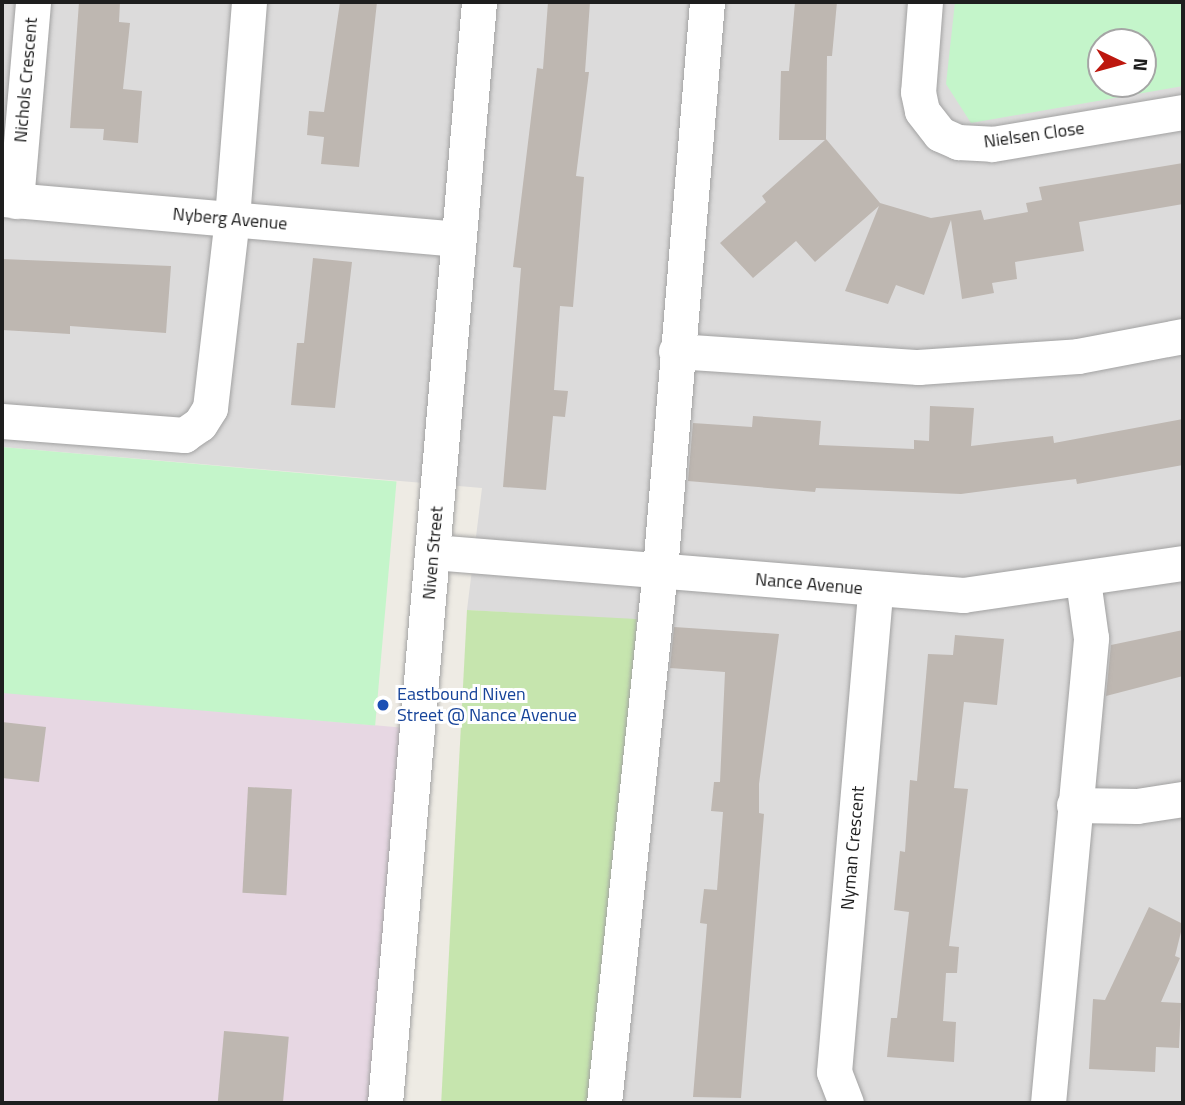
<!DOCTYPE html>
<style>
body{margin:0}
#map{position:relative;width:1185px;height:1105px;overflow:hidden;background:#eeebe4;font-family:"Titillium Web",sans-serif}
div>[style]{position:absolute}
.residential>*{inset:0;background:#dcdbdb}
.industrial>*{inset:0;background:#e7d7e3}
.grass>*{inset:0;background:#c6e5ae;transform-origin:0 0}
.park>*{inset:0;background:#c4f5ca;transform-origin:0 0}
.building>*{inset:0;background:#beb7b1;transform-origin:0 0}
.roads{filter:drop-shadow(0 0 2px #a2a2a2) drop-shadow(0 0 2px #a2a2a2)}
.minor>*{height:35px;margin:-17.5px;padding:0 17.5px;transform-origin:17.5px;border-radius:17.5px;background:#fff}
.dots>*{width:19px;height:19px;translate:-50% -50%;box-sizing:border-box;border:4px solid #fff;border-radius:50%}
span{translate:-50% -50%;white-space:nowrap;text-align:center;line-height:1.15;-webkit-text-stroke:6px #fff;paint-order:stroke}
.street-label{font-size:18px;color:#1e1e1e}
.transit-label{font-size:18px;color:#164399}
.left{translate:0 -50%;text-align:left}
.frame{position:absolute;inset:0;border:4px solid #1e1e1e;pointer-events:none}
.north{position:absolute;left:1087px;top:28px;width:70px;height:70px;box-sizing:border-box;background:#fff;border:2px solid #a5a5a5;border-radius:50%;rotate:95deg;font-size:19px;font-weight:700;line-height:28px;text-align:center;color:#1e1e1e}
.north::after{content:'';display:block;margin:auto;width:24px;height:32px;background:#bd170e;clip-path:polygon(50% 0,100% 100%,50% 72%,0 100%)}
</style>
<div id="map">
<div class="residential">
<i style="clip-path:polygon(evenodd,2px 2px,1183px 2px,1183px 1103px,595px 1103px,637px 620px,467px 610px,482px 488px,2px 447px,2px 2px,1101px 42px,1143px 42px,1143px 84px,1101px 84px,1101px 42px)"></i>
</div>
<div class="industrial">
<i style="clip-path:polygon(2px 692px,417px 729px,385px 1103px,2px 1103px)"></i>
</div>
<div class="grass">
<i style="left:467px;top:610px;width:170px;height:494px;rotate:3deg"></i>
</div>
<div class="park">
<i style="clip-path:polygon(evenodd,955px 2px,1183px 2px,1183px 86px,971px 123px,946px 84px,955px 2px,1101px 42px,1143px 42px,1143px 84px,1101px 84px,1101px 42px)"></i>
<i style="left:2px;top:447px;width:396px;height:245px;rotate:5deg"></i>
</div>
<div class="building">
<i style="clip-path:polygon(79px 2px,120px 2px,119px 22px,130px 23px,123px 89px,142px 91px,138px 143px,103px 140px,104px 129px,70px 128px)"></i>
<i style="clip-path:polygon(340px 2px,377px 2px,359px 167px,321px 164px,324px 137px,307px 135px,309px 111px,324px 112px)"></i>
<i style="clip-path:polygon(548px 2px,590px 2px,585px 72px,589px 72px,576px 176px,584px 177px,573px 307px,560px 306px,554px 390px,568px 391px,565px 417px,553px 416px,546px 490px,503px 487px,521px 268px,513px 267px,537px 68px,543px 69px)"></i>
<i style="clip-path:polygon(795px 2px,837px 2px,832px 56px,827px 56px,826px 139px,880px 203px,931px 218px,981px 210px,984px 220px,1028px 212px,1026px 203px,1042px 200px,1039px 187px,1183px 163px,1183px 204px,1079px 222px,1084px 251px,1015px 262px,1017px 279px,992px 283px,994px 293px,962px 299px,951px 220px,924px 295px,896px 285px,888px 304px,845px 291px,879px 206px,815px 262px,796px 241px,753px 278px,720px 243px,766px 202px,762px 196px,825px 140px,779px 140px,781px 71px,789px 71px)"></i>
<i style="clip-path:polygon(313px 258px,352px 262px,335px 408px,291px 405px,297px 343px,304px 343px)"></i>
<i style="clip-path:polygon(2px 259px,171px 266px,166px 333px,70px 326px,70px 334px,2px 330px)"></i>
<i style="clip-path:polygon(930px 406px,974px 408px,971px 446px,1053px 436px,1054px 443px,1183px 419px,1183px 465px,1077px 484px,1076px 479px,961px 494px,816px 488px,815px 492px,688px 481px,693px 423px,752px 427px,753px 416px,821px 421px,819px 445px,914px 449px,914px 440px,929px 441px)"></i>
<i style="clip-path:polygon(674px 627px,779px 634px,759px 784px,759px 813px,764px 814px,741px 1098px,693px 1097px,707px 924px,700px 923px,704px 889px,717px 890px,723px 812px,711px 811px,714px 782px,720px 782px,725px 672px,670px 668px)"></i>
<i style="clip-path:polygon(1183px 630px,1183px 676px,1106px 696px,1111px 645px)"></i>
<i style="clip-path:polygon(955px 635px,1004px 639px,997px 705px,964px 702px,954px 788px,968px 789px,949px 946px,959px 947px,957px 973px,946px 973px,943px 1021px,956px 1022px,954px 1062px,887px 1057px,891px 1018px,897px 1018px,909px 912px,894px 910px,900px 851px,905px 852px,910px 780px,917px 781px,928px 654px,953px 655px)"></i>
<i style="clip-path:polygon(2px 722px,46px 727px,39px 782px,2px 778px)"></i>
<i style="left:248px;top:787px;width:44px;height:106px;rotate:3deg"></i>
<i style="clip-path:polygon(1149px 907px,1183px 924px,1175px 956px,1180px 958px,1161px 1002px,1181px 1003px,1179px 1048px,1156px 1047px,1155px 1072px,1089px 1069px,1093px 999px,1105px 1000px)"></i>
<i style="left:224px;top:1031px;width:65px;height:72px;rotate:5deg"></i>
</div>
<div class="roads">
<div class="minor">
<i style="left:925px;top:2px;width:90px;rotate:94.4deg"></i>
<i style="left:918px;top:92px;width:19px;rotate:78deg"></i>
<i style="left:922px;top:111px;width:29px;rotate:52deg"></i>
<i style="left:940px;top:134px;width:20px;rotate:24deg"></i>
<i style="left:958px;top:142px;width:34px;rotate:3deg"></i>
<i style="left:992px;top:144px;width:194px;rotate:-9.5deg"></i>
<i style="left:2px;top:199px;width:458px;rotate:5deg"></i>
<i style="left:16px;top:201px;width:200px;rotate:-85.1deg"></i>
<i style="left:676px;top:351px;width:243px;rotate:3.8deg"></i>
<i style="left:918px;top:367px;width:160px;rotate:-3.9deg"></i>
<i style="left:1078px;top:356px;width:107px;rotate:-10.8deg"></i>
<i style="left:2px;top:421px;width:183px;rotate:4.4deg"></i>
<i style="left:184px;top:435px;width:19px;rotate:-35deg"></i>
<i style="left:200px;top:424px;width:19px;rotate:-58deg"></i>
<i style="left:210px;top:408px;width:191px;rotate:-83.4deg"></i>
<i style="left:232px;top:218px;width:217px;rotate:-85.5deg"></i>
<i style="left:433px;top:552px;width:532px;rotate:4.64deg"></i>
<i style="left:963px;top:595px;width:222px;rotate:-8.3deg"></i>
<i style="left:1074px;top:805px;width:63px;rotate:0.9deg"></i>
<i style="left:1137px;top:806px;width:47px;rotate:-8.7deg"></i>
<i style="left:385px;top:1103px;width:1105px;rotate:-85.12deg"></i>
<i style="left:604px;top:1103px;width:536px;rotate:-84deg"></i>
<i style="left:660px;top:570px;width:570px;rotate:-85.27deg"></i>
<i style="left:846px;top:1103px;width:33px;rotate:-111deg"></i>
<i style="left:834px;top:1072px;width:484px;rotate:-85.1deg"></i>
<i style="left:1048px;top:1103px;width:467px;rotate:-84.7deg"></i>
<i style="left:1091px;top:638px;width:59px;rotate:-97.9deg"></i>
</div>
</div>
<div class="dots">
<i style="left:383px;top:705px;background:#1a4fb4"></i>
</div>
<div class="street-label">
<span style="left:26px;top:80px;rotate:-85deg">Nichols Crescent</span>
<span style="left:1034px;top:135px;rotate:-8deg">Nielsen Close</span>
<span style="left:230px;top:219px;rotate:5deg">Nyberg Avenue</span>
<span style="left:433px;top:553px;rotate:-85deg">Niven Street</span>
<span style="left:809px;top:584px;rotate:5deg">Nance Avenue</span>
<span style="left:853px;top:848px;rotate:-85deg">Nyman Crescent</span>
</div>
<div class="transit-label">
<span class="left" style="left:397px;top:705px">Eastbound Niven<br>Street @ Nance Avenue</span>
</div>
<div class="frame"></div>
<div class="north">N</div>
</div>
